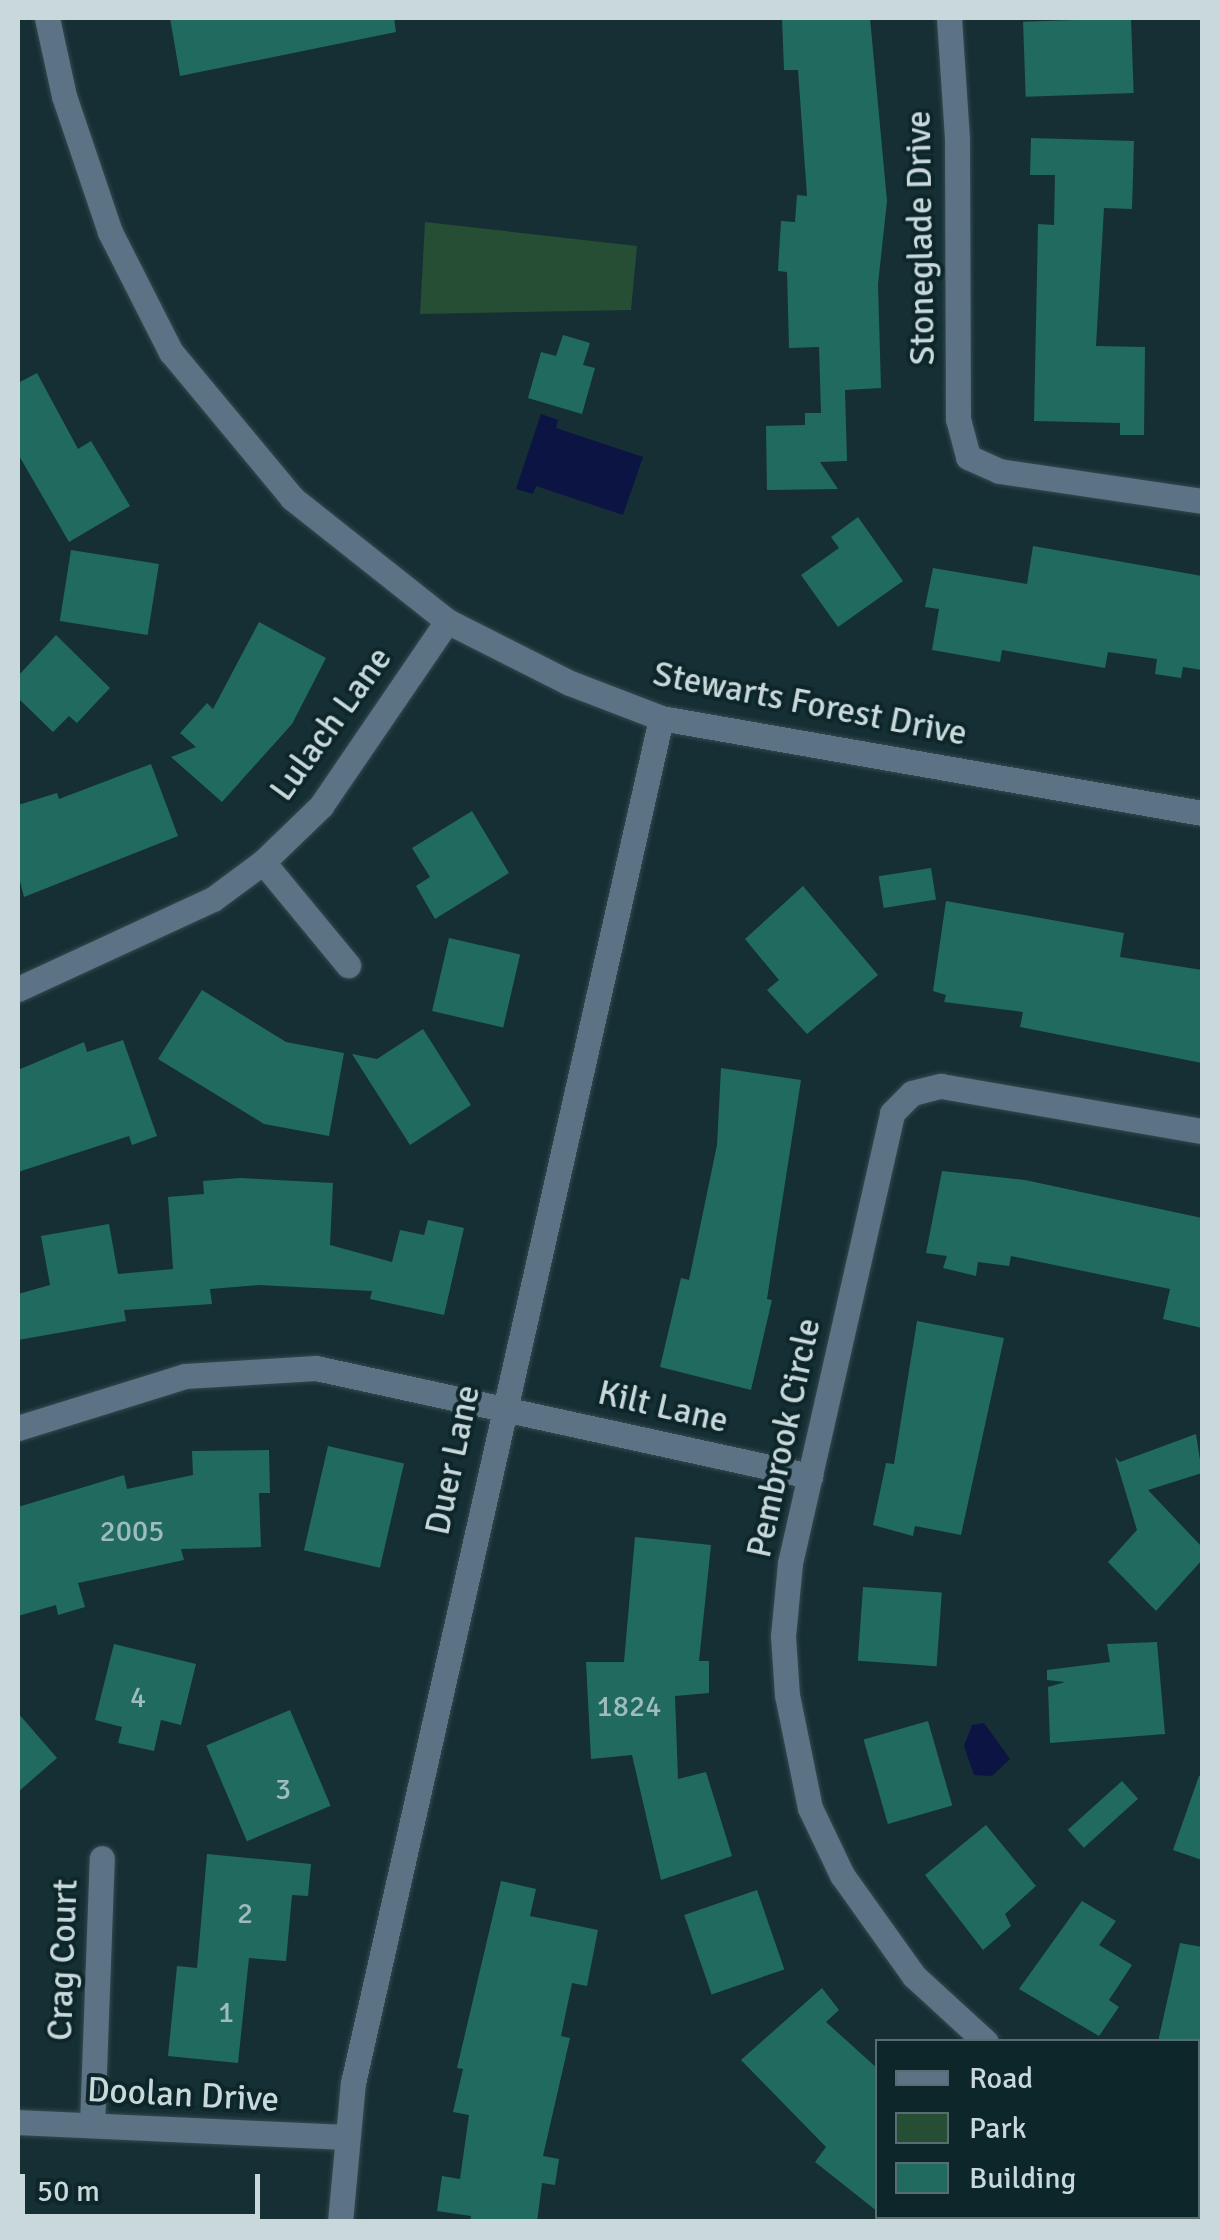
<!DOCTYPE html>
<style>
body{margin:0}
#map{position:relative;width:1220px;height:2239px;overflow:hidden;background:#162f34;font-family:Signika,sans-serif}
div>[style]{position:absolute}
.green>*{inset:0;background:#254e34}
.water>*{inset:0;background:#0c1444}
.building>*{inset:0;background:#216a60;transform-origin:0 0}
.roads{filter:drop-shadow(0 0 2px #334a4f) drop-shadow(0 0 2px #334a4f)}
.minor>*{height:25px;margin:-12.5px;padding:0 12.5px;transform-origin:12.5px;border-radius:12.5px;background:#5b7385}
span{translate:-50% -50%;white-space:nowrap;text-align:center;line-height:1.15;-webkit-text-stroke:8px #0c262a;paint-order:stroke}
.number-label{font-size:30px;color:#9fbcbc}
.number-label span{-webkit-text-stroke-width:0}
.street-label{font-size:35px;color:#c9d8db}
.frame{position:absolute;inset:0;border:20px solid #c9d8db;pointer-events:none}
.legend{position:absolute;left:875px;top:2039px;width:325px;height:180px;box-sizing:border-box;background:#0c262a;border:2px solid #586d71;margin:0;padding:12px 18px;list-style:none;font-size:30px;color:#c9d8db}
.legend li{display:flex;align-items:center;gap:20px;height:50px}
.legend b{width:50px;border:2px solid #586d71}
.scale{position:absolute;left:20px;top:2174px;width:240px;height:45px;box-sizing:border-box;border:5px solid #c9d8db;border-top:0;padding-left:12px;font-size:30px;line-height:35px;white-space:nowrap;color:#c9d8db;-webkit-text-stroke:8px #0c262a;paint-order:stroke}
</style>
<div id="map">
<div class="green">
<i style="clip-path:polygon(425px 222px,637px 246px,631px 310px,420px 314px)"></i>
</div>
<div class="water">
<i style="clip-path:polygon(541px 414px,558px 420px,556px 428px,643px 457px,623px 515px,536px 486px,533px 494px,516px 489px)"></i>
<i style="clip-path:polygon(984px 1723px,1010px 1759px,992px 1776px,974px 1775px,964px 1746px,972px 1725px)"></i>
</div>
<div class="building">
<i style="clip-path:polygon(170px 18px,394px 18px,396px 32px,180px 76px)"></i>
<i style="clip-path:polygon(782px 18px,870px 18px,887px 201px,878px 284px,881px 388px,845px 390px,847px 461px,820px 462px,838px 489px,767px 490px,766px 426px,805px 425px,805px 413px,821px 413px,819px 347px,789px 348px,787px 272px,778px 271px,781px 221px,795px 222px,797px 195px,807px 196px,798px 70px,784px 70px)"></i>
<i style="left:1131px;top:18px;width:75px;height:108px;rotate:88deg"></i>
<i style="clip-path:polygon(1031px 138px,1134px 141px,1132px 209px,1104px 208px,1096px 346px,1145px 347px,1144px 435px,1120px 435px,1120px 423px,1034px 421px,1038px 224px,1054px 225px,1055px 175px,1030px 175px)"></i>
<i style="clip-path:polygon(563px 335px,590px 343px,583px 365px,595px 368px,582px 414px,528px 398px,541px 352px,556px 356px)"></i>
<i style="clip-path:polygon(37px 373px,78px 449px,91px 441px,130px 506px,69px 542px,18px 454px,18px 383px)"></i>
<i style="clip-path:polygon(858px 517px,903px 581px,838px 627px,801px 575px,839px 548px,831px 537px)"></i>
<i style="clip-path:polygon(1033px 546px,1202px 576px,1202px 670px,1183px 667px,1181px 678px,1155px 674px,1157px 659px,1108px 652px,1105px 668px,1002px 650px,1000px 662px,932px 650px,939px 609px,925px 607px,933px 568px,1027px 584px)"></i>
<i style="left:71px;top:550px;width:89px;height:72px;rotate:9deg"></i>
<i style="clip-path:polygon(259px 622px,326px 658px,292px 724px,222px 802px,171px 757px,196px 747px,180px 733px,207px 703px,213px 709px)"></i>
<i style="clip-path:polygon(56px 635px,110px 688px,77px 723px,69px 716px,53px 732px,18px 698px,18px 676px)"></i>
<i style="clip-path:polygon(151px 764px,178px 836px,24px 897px,18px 873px,18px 805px,57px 793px,59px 799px)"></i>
<i style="clip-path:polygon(472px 811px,509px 873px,435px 919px,416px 886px,430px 877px,412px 848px)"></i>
<i style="left:931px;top:868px;width:32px;height:53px;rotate:81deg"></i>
<i style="clip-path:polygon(803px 886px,878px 975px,807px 1034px,767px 990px,779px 980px,745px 939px)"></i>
<i style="clip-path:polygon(946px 901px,1124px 933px,1120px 957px,1202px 970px,1202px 1063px,1020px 1027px,1023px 1012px,944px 1002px,946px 995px,933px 991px)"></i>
<i style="left:449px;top:938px;width:73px;height:75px;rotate:13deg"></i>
<i style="clip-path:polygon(202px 990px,286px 1042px,344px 1053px,329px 1136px,264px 1124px,158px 1059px)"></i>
<i style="clip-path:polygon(423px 1029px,471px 1105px,410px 1145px,352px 1054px,377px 1059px)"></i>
<i style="clip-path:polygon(123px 1040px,157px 1136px,132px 1145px,129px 1136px,18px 1172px,18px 1070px,84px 1042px,87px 1052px)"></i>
<i style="clip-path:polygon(721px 1068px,801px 1080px,767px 1299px,772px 1300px,751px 1390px,660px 1367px,681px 1278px,689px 1280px,717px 1145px)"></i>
<i style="clip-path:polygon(942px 1171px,1025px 1180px,1202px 1218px,1202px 1328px,1163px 1319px,1170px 1289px,1011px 1256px,1009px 1266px,978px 1262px,976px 1276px,943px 1268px,947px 1256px,926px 1253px)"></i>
<i style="clip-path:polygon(240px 1178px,333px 1183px,330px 1245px,392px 1262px,400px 1230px,424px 1235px,428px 1220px,464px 1228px,444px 1315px,370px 1299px,372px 1291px,259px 1285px,210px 1289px,212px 1304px,124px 1310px,126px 1321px,18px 1340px,18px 1294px,50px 1285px,41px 1236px,109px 1224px,118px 1274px,173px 1269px,168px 1197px,204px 1194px,203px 1181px)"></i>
<i style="clip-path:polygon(917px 1321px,1004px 1338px,961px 1535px,915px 1526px,913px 1536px,873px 1525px,886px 1463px,894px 1464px)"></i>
<i style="clip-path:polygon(1196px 1434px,1202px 1473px,1148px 1490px,1202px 1547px,1202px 1560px,1156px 1611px,1108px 1562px,1137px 1530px,1115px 1457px,1120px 1462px)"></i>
<i style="left:328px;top:1446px;width:78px;height:107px;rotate:13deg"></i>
<i style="clip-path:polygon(269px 1450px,270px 1493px,259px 1493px,261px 1547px,181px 1549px,184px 1560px,78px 1583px,85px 1607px,58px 1615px,56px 1605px,18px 1616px,18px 1507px,124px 1475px,127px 1489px,193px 1475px,192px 1451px)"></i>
<i style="clip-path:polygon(635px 1537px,711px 1545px,699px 1661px,709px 1661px,709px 1693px,675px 1696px,678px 1779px,706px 1772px,732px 1856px,661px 1880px,632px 1755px,591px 1759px,586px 1662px,624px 1662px)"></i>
<i style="left:863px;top:1587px;width:79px;height:74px;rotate:4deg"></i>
<i style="clip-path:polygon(1157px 1642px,1165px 1734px,1050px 1743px,1048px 1687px,1065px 1682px,1047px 1680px,1047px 1670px,1110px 1662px,1107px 1644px)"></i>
<i style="clip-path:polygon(114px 1644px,196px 1664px,181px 1725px,161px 1720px,154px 1751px,118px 1743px,122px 1727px,95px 1720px)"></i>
<i style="left:290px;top:1710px;width:104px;height:91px;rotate:67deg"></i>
<i style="clip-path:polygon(18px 1713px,57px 1758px,18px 1792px)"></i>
<i style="left:928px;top:1721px;width:88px;height:67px;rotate:74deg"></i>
<i style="clip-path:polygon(1199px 1776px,1202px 1776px,1202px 1860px,1173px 1850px)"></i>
<i style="left:1122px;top:1781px;width:24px;height:73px;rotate:48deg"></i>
<i style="clip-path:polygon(986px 1825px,1036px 1886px,1005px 1914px,1011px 1926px,983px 1950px,925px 1875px)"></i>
<i style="clip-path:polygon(207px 1854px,311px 1864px,308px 1896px,292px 1895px,286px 1961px,249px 1958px,238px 2063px,168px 2056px,177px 1966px,197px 1968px)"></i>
<i style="clip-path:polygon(501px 1881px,536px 1889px,530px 1916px,598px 1930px,587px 1986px,572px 1983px,561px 2036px,570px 2038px,543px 2156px,559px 2159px,555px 2185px,542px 2183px,537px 2222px,470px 2222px,471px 2216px,437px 2211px,442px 2176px,460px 2179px,469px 2115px,453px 2112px,463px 2069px,457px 2068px)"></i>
<i style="left:757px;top:1890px;width:84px;height:77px;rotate:71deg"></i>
<i style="clip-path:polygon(1082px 1901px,1116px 1921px,1099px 1945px,1132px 1965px,1109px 2000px,1119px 2007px,1099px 2036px,1019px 1989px)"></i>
<i style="clip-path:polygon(1180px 1943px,1202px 1947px,1202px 2042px,1158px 2042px)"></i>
<i style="clip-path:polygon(822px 1988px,839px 2010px,826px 2022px,878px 2069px,878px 2212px,815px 2162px,826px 2147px,741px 2060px)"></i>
</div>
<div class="roads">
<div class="minor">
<i style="left:47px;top:18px;width:80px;rotate:77.7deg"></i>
<i style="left:64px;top:96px;width:144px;rotate:71.3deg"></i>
<i style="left:110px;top:232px;width:135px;rotate:63.1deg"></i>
<i style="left:171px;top:352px;width:190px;rotate:50.3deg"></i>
<i style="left:292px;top:498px;width:198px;rotate:38.4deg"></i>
<i style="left:447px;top:621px;width:138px;rotate:26.8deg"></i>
<i style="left:570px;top:683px;width:97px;rotate:21deg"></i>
<i style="left:661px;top:718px;width:549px;rotate:9.96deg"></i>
<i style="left:949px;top:18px;width:121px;rotate:86.2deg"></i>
<i style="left:957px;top:139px;width:280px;rotate:89.8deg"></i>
<i style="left:958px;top:419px;width:39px;rotate:75deg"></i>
<i style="left:968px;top:457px;width:34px;rotate:24deg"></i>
<i style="left:999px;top:471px;width:205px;rotate:8.4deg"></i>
<i style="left:263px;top:862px;width:134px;rotate:50.5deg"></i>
<i style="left:18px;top:989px;width:215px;rotate:-24.8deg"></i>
<i style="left:213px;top:899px;width:62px;rotate:-36.5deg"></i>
<i style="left:263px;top:862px;width:81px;rotate:-44deg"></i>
<i style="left:321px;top:806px;width:224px;rotate:-55.7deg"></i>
<i style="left:18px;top:1428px;width:175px;rotate:-17.3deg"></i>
<i style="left:185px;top:1376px;width:131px;rotate:-3.5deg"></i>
<i style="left:316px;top:1368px;width:506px;rotate:12.33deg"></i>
<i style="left:986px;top:2042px;width:98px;rotate:-137.5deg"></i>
<i style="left:914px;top:1976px;width:124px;rotate:-125.5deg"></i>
<i style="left:842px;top:1875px;width:74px;rotate:-115.5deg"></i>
<i style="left:810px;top:1808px;width:115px;rotate:-101.5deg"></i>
<i style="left:787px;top:1695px;width:59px;rotate:-93.9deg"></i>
<i style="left:783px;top:1636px;width:73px;rotate:-84.5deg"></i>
<i style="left:790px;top:1563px;width:461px;rotate:-77.2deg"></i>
<i style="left:892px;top:1113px;width:28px;rotate:-45deg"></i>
<i style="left:912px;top:1093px;width:30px;rotate:-14deg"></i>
<i style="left:941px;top:1086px;width:265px;rotate:9.8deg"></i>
<i style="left:18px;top:2122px;width:327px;rotate:2.6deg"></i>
<i style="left:92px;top:2125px;width:267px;rotate:-87.9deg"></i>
<i style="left:1198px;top:2127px;width:4px;rotate:14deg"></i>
<i style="left:340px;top:2222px;width:140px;rotate:-84.7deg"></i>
<i style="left:353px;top:2083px;width:1399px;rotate:-77.28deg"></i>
</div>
</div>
<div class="number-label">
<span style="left:132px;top:1532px">2005</span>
<span style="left:138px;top:1698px">4</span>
<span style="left:629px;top:1707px">1824</span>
<span style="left:283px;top:1790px">3</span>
<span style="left:245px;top:1914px">2</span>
<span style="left:226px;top:2013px">1</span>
</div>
<div class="street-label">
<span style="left:921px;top:238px;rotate:-91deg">Stoneglade Drive</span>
<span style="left:810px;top:704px;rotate:11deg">Stewarts Forest Drive</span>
<span style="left:331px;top:724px;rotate:-54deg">Lulach Lane</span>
<span style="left:663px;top:1407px;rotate:13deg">Kilt Lane</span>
<span style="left:784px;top:1438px;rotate:-78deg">Pembrook Circle</span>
<span style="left:453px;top:1460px;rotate:-78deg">Duer Lane</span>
<span style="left:63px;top:1960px;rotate:-88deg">Crag Court</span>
<span style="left:183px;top:2095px;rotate:3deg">Doolan Drive</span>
</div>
<div class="frame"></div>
<ul class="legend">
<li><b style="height:12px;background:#5b7385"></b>Road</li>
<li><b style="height:28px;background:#254e34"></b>Park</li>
<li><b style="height:28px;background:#216a60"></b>Building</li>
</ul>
<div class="scale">50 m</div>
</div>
